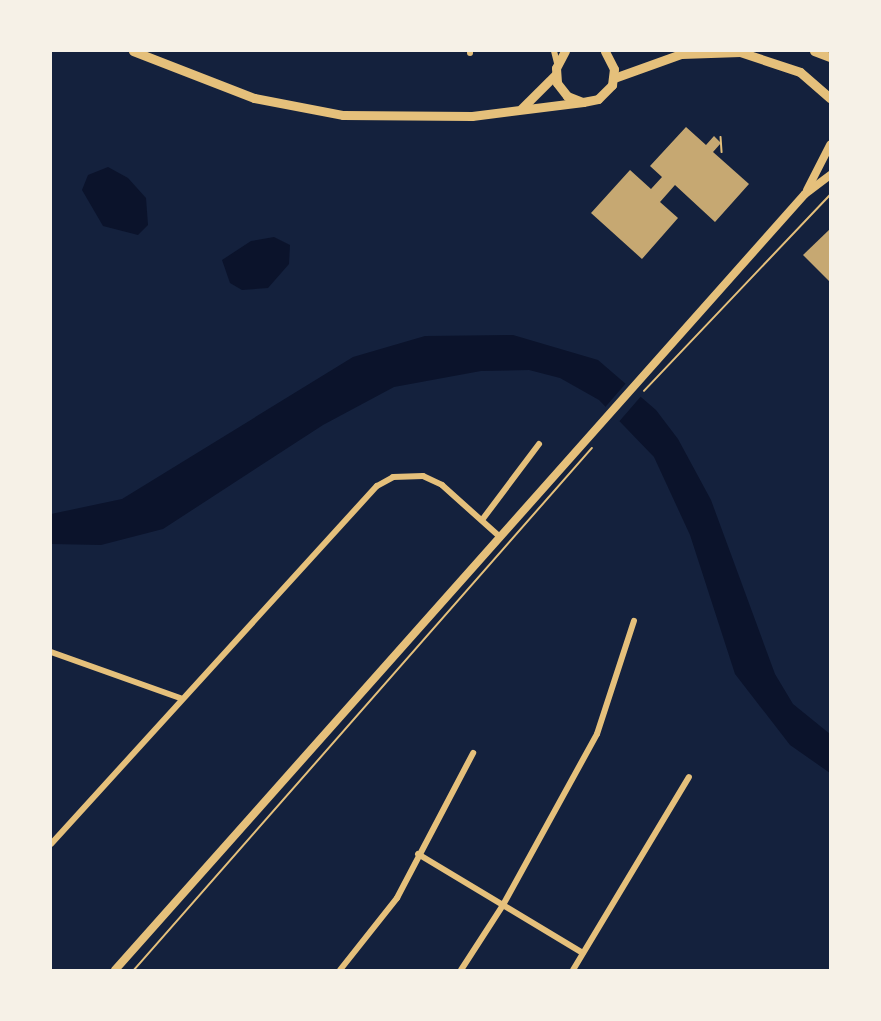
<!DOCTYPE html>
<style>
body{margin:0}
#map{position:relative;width:881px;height:1021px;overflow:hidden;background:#14213d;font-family:"PT Serif",serif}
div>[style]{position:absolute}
.water>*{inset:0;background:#0b132b}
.pier>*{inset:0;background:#14213d;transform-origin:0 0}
.building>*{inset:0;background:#c6a872}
.path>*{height:1.5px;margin:-0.75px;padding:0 0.75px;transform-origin:0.75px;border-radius:0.75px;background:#e5c07b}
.minor>*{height:6px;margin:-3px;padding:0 3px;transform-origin:3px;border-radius:3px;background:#e5c07b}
.tertiary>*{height:8px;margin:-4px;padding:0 4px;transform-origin:4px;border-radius:4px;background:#e5c07b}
.trunk>*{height:9px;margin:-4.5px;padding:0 4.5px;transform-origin:4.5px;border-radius:4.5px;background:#e5c07b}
span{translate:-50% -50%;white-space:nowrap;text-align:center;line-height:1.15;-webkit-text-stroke:6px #f6f1e7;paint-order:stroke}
.frame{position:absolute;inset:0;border:52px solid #f6f1e7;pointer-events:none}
</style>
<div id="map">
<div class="water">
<i style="clip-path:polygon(108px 167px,128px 178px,146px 198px,148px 225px,138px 235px,103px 226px,82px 190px,88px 175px)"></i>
<i style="clip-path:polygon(274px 237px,290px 245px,289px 264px,268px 288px,242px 290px,230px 283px,222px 260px,251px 241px)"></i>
<i style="clip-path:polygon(513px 335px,598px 360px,656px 410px,678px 439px,711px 500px,775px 674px,793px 704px,830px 734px,830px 773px,790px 745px,735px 674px,690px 535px,654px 457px,599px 400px,560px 378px,529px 370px,481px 371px,394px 387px,323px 425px,163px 529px,101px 545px,51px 544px,51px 514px,122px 499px,353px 357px,425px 336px)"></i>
</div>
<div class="pier">
<i style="left:627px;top:382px;width:20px;height:35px;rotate:41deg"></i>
</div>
<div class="building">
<i style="clip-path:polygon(686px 127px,706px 145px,714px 136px,721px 143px,713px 152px,749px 184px,715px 222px,675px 185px,660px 202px,678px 218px,642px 259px,591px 213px,630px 170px,651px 189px,662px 177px,650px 166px)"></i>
<i style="clip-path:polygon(830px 229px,830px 282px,803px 255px)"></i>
</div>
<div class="path">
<i style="left:721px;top:137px;width:15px;rotate:86deg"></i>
<i style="left:644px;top:391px;width:270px;rotate:-46.5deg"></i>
<i style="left:134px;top:970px;width:694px;rotate:-48.74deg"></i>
</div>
<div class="minor">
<i style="left:554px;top:51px;width:12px;rotate:76deg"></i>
<i style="left:470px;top:53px;width:2px;rotate:-90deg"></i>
<i style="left:482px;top:520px;width:95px;rotate:-53.1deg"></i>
<i style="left:51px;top:652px;width:137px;rotate:19.6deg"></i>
<i style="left:51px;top:844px;width:484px;rotate:-47.7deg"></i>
<i style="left:377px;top:486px;width:18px;rotate:-29deg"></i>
<i style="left:393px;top:477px;width:30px;rotate:-2deg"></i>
<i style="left:423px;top:476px;width:21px;rotate:25deg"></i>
<i style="left:442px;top:485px;width:78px;rotate:41.9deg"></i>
<i style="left:418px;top:854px;width:192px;rotate:31deg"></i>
<i style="left:340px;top:970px;width:92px;rotate:-51.6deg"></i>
<i style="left:397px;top:898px;width:164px;rotate:-62.3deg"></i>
<i style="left:461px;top:970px;width:77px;rotate:-57.1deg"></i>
<i style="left:503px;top:905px;width:195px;rotate:-61.2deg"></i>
<i style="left:597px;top:734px;width:119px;rotate:-71.9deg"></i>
<i style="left:573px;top:970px;width:225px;rotate:-59deg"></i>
</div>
<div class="tertiary">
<i style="left:807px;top:190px;width:51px;rotate:-62.9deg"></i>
<i style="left:115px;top:970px;width:1038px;rotate:-48.36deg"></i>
<i style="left:805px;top:194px;width:31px;rotate:-37deg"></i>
</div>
<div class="trunk">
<i style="left:133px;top:51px;width:130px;rotate:21.2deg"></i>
<i style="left:254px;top:98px;width:91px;rotate:10.8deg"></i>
<i style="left:343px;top:115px;width:129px;rotate:0.4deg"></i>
<i style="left:472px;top:116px;width:112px;rotate:-7.2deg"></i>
<i style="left:565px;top:51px;width:19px;rotate:118deg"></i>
<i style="left:556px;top:68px;width:15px;rotate:86deg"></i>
<i style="left:557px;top:83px;width:16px;rotate:52deg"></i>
<i style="left:567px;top:96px;width:17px;rotate:21deg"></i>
<i style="left:583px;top:102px;width:15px;rotate:-11deg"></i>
<i style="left:598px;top:99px;width:20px;rotate:-45deg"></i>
<i style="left:612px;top:85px;width:16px;rotate:-83deg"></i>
<i style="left:614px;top:69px;width:20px;rotate:-117deg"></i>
<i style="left:814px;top:51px;width:17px;rotate:21deg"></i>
<i style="left:614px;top:78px;width:71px;rotate:-19.7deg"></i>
<i style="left:681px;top:54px;width:59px;rotate:-1.9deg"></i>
<i style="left:740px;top:52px;width:63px;rotate:18.4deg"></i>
<i style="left:800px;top:72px;width:40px;rotate:41deg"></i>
<i style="left:522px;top:108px;width:48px;rotate:-45deg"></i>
</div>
<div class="frame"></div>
</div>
